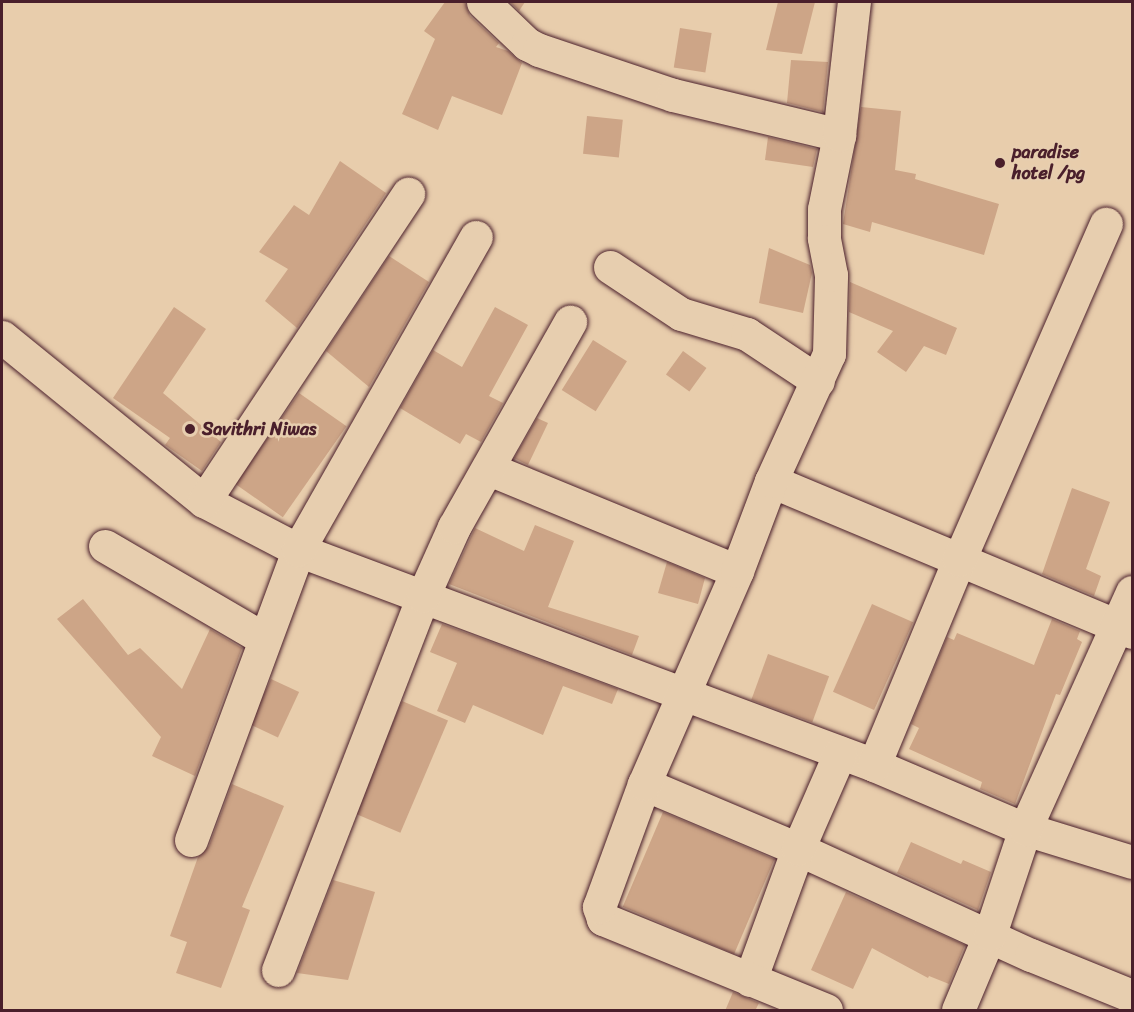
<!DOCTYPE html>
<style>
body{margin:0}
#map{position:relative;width:1134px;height:1012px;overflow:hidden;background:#e8cdac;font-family:Sriracha,sans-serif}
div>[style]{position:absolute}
.building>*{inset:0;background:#cda587;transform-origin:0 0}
.roads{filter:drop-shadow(0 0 2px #4a1f2b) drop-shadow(0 0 2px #4a1f2b)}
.minor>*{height:33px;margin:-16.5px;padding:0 16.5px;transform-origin:16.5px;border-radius:16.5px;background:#e7ceaf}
.dots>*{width:16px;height:16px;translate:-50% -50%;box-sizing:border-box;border:3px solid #e7ceaf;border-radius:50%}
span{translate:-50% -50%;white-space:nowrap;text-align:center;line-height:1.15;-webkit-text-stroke:5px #e7ceaf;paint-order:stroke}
.poi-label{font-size:18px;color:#4a1f2b;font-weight:700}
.left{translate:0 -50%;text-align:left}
.frame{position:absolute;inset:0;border:3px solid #4a1f2b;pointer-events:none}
</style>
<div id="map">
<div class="building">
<i style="clip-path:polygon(445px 2px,465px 2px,470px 16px,499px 43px,496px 47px,508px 51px,522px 63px,502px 115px,452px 96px,438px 130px,402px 114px,435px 39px,424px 31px)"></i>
<i style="clip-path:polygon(510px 2px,525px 2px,519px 11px)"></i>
<i style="clip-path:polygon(778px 2px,815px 2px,802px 54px,766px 50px)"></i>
<i style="left:680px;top:28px;width:32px;height:40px;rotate:9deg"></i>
<i style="clip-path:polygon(791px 60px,828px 62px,823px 112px,787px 103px)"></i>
<i style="clip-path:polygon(861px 107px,901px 111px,895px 170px,916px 174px,915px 179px,999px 204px,984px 255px,872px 222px,870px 232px,843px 224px)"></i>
<i style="left:587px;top:116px;width:36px;height:38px;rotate:6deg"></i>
<i style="clip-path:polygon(768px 137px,817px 149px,813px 167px,765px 160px)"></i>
<i style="clip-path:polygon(340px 161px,386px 193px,297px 328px,265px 301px,288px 269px,259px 252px,294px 205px,309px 215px)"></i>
<i style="clip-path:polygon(769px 248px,810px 265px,812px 273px,803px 313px,759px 303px)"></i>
<i style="clip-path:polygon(389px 256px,429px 282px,369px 387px,326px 351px)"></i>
<i style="clip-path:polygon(850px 282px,957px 328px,946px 355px,924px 346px,906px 372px,877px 352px,893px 331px,849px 312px)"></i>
<i style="clip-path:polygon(174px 307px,206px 329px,163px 393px,221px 442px,202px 471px,165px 445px,170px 438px,113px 398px)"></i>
<i style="clip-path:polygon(495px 307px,528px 325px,489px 396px,503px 403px,481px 442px,466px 434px,460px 444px,400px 408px,433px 350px,462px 367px)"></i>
<i style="left:593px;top:340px;width:40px;height:59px;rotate:32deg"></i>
<i style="left:683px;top:351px;width:29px;height:29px;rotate:36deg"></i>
<i style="left:299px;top:393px;width:58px;height:111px;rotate:35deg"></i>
<i style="clip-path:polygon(537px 418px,548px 423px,528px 465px,514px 458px)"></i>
<i style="clip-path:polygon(1072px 488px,1110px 502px,1086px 569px,1101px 576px,1094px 596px,1042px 574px)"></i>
<i style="clip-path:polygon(535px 525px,574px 541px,548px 607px,639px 636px,632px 655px,449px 584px,475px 528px,524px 551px)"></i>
<i style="clip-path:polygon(667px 562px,705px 578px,698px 604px,658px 593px)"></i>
<i style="clip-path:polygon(83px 599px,128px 655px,140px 648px,182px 689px,210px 629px,242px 648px,195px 776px,152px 756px,161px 737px,57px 619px)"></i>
<i style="left:872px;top:604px;width:45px;height:96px;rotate:24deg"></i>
<i style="clip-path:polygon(1052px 619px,1080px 631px,1077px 639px,1082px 642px,1060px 695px,1056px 694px,1015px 804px,980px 789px,982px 782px,909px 749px,919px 728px,911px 724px,947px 637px,954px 640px,957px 633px,1034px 665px)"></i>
<i style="clip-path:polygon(442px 624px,618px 689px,612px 704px,563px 686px,543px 735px,473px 705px,465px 723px,437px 711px,457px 663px,430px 652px)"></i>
<i style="left:768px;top:654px;width:65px;height:49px;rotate:20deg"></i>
<i style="left:271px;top:679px;width:31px;height:50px;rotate:25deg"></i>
<i style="left:402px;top:701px;width:50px;height:122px;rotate:23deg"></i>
<i style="clip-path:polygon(232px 784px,284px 806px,242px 907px,250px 910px,221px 988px,176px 973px,187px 942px,170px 936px,198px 857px,209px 846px)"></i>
<i style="left:663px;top:812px;width:121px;height:103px;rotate:23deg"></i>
<i style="clip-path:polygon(911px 842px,961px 864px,963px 860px,991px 872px,978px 910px,897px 873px)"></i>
<i style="clip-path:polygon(333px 880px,375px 892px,348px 980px,297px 973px)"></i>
<i style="clip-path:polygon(846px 892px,965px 945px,949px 984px,929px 976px,928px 978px,872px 948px,853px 989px,811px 970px)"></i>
<i style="clip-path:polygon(733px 992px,759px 1003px,755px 1011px,725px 1011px)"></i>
</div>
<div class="roads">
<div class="minor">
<i style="left:483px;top:2px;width:61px;rotate:43.7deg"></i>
<i style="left:527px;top:44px;width:13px;rotate:27deg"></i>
<i style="left:539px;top:50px;width:141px;rotate:18.6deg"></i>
<i style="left:673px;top:95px;width:171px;rotate:13.5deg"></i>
<i style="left:610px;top:267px;width:85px;rotate:33.5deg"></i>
<i style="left:681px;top:314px;width:69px;rotate:16.9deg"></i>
<i style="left:747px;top:334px;width:85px;rotate:33.5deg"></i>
<i style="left:2px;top:337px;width:260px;rotate:39.1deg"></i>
<i style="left:204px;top:501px;width:106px;rotate:27.5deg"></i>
<i style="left:298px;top:550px;width:615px;rotate:20.47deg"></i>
<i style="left:874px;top:765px;width:164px;rotate:23deg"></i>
<i style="left:1025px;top:829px;width:112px;rotate:17.1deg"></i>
<i style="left:489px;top:469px;width:268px;rotate:22.4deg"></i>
<i style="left:771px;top:481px;width:391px;rotate:22.7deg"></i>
<i style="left:204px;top:501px;width:369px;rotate:-56.4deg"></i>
<i style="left:105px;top:546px;width:184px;rotate:30.3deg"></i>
<i style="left:874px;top:765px;width:222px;rotate:-67.5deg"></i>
<i style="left:959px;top:560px;width:367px;rotate:-66.4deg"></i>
<i style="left:644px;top:784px;width:167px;rotate:22.9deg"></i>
<i style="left:798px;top:849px;width:256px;rotate:24.5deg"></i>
<i style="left:1031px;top:955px;width:109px;rotate:22.1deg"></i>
<i style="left:191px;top:840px;width:309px;rotate:-69.7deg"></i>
<i style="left:298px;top:550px;width:360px;rotate:-60.4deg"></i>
<i style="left:278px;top:970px;width:401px;rotate:-68.8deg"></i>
<i style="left:423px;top:596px;width:76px;rotate:-65.8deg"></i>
<i style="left:454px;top:527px;width:236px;rotate:-60.5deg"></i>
<i style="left:750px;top:980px;width:140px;rotate:-69.9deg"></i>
<i style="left:798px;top:849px;width:105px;rotate:-66.4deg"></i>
<i style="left:826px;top:1010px;width:241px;rotate:-157.8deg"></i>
<i style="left:603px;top:919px;width:13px;rotate:-108deg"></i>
<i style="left:599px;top:907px;width:131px;rotate:-69.9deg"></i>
<i style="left:644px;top:784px;width:232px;rotate:-66.4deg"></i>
<i style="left:737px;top:571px;width:96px;rotate:-69.3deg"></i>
<i style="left:771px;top:481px;width:140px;rotate:-65.5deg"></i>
<i style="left:829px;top:354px;width:79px;rotate:-88.5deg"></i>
<i style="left:831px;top:275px;width:38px;rotate:-101deg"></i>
<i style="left:824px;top:238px;width:29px;rotate:-90deg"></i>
<i style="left:824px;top:209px;width:76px;rotate:-78.5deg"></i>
<i style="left:839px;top:135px;width:134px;rotate:-83.6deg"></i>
<i style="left:958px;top:1010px;width:82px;rotate:-67.2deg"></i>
<i style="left:990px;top:934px;width:111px;rotate:-71.6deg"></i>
<i style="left:1025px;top:829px;width:260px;rotate:-65.7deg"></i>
</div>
</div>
<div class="dots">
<i style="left:1000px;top:163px;background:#4a1f2b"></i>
<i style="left:190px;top:429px;background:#4a1f2b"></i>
</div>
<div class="poi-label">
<span class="left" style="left:1012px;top:163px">paradise<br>hotel /pg</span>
<span class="left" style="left:202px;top:429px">Savithri Niwas</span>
</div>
<div class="frame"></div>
</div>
